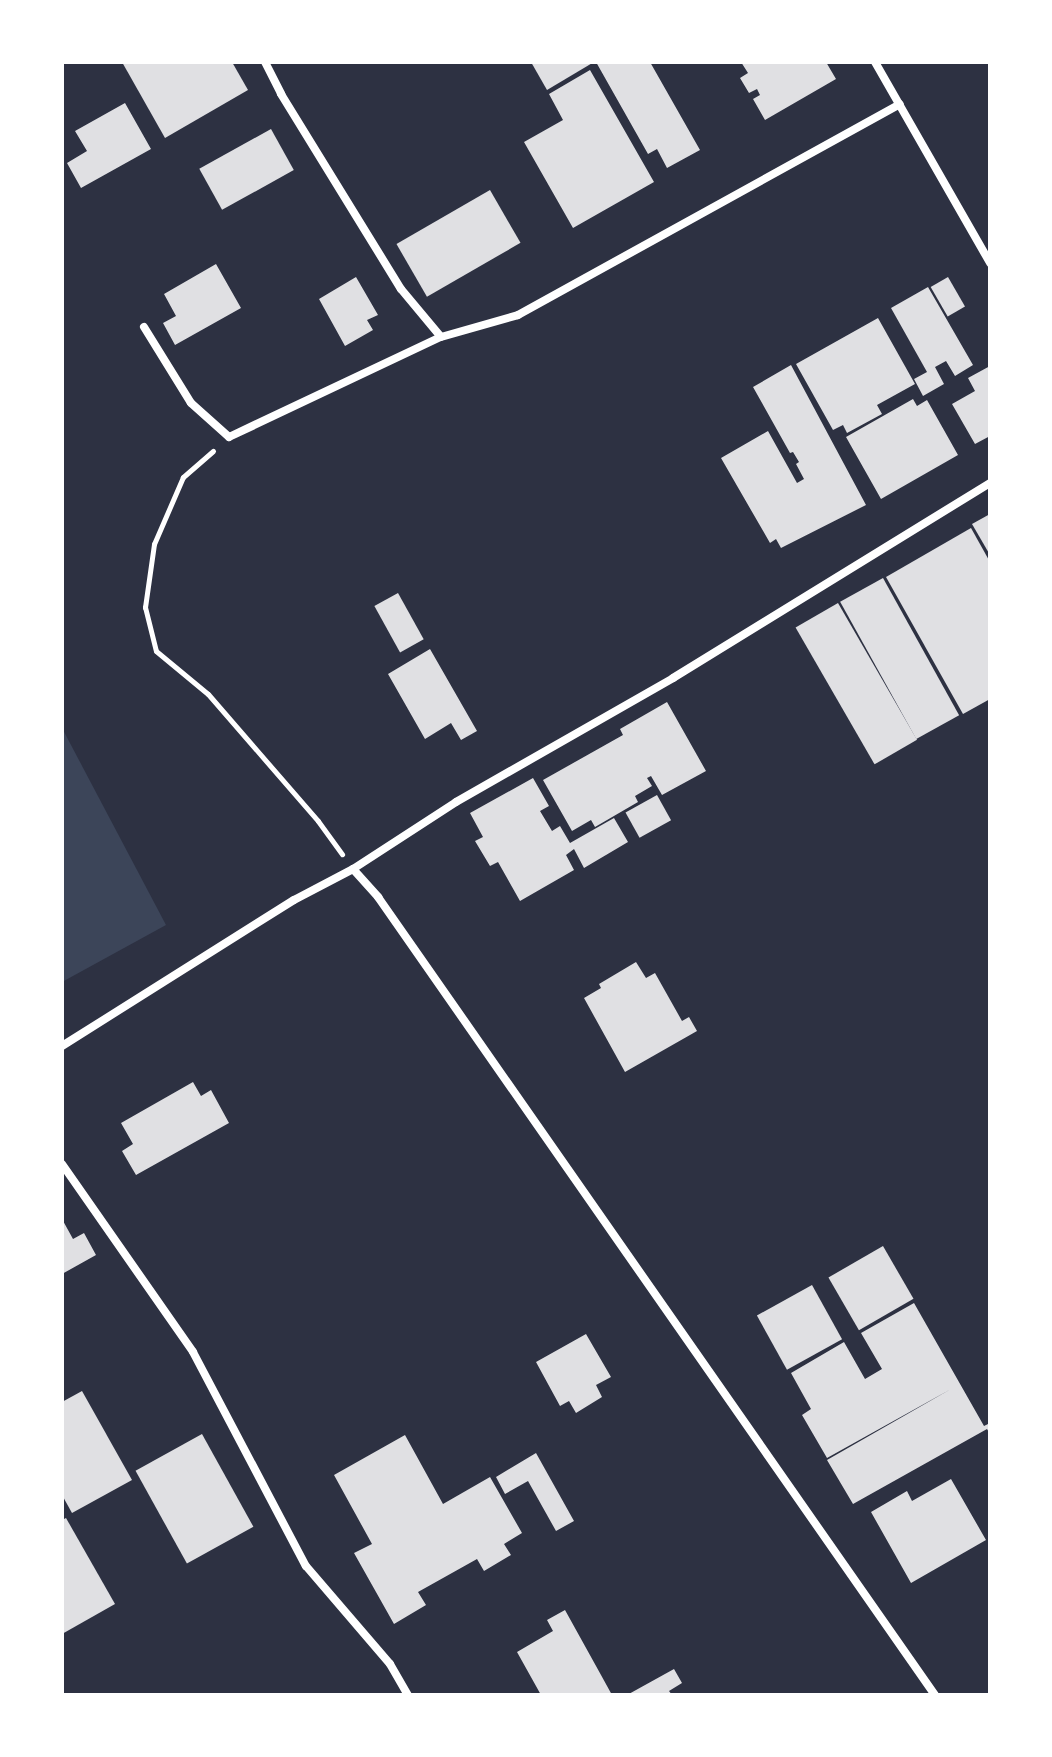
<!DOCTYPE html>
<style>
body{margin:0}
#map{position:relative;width:1052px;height:1757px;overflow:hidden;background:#2d3142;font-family:"Titillium Web",sans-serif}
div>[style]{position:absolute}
.green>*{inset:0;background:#3c4559}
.building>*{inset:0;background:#e0e0e3;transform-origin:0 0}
.path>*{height:5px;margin:-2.5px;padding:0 2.5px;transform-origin:2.5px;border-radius:2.5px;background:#fff}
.minor>*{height:8px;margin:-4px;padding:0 4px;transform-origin:4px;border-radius:4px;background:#fff}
span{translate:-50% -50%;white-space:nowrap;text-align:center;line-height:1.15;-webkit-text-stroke:6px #fff;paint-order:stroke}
.frame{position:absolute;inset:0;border:64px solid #fff;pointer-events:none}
</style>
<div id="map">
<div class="green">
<i style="clip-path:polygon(62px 728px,166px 925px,62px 982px)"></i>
</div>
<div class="building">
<i style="clip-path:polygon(122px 62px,232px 62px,248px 90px,165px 138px)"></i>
<i style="clip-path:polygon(531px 62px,594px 62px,547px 90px)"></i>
<i style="clip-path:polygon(596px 62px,650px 62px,700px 150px,667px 168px,657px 149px,648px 154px)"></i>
<i style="clip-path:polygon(741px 62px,826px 62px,836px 79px,765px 120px,753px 99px,760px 95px,757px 89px,749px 93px,740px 78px,748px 73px)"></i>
<i style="clip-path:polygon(590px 70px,654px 182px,573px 228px,524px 142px,563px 120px,549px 94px)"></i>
<i style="clip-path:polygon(125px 103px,151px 149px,81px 188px,67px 163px,87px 151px,75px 131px)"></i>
<i style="left:271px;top:129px;width:47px;height:82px;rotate:61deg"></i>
<i style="left:490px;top:190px;width:61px;height:108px;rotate:60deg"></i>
<i style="clip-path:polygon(216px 264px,241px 308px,175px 345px,163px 323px,176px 316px,164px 294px)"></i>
<i style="clip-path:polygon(356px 277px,378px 315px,367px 320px,373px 330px,345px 346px,319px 299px)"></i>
<i style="left:948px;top:277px;width:34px;height:20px;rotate:60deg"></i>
<i style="clip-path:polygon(928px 287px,973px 365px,955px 376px,946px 361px,935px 367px,944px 384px,923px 396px,914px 379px,927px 372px,891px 308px)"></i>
<i style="clip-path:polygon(878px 318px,915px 384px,877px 405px,882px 414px,847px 433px,843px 425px,833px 430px,796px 364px)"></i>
<i style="clip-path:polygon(791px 365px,866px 505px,781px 548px,776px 539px,770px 543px,721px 458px,768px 431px,797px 483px,804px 479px,796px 464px,799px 462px,793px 452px,790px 453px,753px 387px)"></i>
<i style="clip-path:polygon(990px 366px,990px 436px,975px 444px,952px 404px,975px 391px,968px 378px)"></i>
<i style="clip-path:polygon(913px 399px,917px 406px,927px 400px,958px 455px,881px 499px,846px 437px)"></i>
<i style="clip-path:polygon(990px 514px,990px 555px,972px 524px)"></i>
<i style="clip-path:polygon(971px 528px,990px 562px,990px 699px,963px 714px,886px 577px)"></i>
<i style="left:883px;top:578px;width:157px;height:49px;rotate:61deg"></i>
<i style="left:398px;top:593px;width:53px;height:27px;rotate:61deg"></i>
<i style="left:838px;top:603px;width:158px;height:49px;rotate:60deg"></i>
<i style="clip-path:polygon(430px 649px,477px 731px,461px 740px,451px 723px,425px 739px,388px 674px)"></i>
<i style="clip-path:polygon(667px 702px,706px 771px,662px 795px,651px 776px,647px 778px,652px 786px,635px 796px,638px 802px,595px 827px,591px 820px,572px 831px,543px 780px,623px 735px,620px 729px)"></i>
<i style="clip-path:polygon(533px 778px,549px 806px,540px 811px,552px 831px,560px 826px,570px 843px,614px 818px,628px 842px,584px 868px,574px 849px,566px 855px,574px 870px,520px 901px,498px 862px,490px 866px,475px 841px,483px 837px,470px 813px)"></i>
<i style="left:657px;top:795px;width:29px;height:36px;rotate:61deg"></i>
<i style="clip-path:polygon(636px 962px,646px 978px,655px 973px,682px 1021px,689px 1017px,697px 1031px,625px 1072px,584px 998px,601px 988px,599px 984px)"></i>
<i style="clip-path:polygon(193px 1082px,201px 1096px,211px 1090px,229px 1123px,136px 1175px,122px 1151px,133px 1144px,121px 1123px)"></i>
<i style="clip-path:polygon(62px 1219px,73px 1239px,84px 1233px,96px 1255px,62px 1274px)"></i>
<i style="left:883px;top:1246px;width:61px;height:63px;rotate:60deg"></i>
<i style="left:812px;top:1285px;width:62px;height:63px;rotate:61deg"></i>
<i style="clip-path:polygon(914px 1303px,984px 1426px,990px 1423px,990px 1434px,987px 1429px,853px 1504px,827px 1460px,951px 1389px,827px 1458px,802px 1415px,811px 1409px,791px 1373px,844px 1342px,865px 1379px,882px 1369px,861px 1333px)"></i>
<i style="clip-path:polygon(586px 1334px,611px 1377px,596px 1385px,602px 1397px,576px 1413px,569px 1401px,560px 1406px,536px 1362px)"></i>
<i style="clip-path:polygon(82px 1391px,132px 1480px,72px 1513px,62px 1495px,62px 1402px)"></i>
<i style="left:202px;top:1434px;width:106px;height:76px;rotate:61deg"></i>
<i style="clip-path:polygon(405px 1435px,443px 1504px,490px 1477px,522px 1533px,504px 1544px,511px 1555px,484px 1571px,477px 1559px,418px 1592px,426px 1605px,394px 1624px,354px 1553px,372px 1544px,334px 1475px)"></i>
<i style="clip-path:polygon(536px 1453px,574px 1521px,556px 1531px,528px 1481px,505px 1494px,496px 1477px)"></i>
<i style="clip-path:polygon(951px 1479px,986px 1540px,911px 1583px,871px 1512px,907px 1491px,912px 1501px)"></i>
<i style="clip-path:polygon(66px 1518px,115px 1604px,62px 1634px,62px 1520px)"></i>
<i style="clip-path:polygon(565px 1610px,601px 1675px,612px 1695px,541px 1695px,517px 1652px,553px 1631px,547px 1620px)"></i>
<i style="clip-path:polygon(674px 1669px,682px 1683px,669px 1691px,672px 1695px,627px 1695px)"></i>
</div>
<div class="path">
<i style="left:213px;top:451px;width:40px;rotate:139deg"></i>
<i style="left:183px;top:477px;width:73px;rotate:113.4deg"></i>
<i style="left:154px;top:544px;width:64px;rotate:98.1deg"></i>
<i style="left:145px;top:607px;width:45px;rotate:76deg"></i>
<i style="left:156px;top:651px;width:67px;rotate:39.6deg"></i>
<i style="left:208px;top:694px;width:168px;rotate:49.1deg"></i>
<i style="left:318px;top:821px;width:41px;rotate:54deg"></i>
</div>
<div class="minor">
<i style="left:265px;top:62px;width:36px;rotate:63deg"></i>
<i style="left:281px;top:94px;width:229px;rotate:58.4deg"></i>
<i style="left:401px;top:289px;width:62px;rotate:50.2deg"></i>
<i style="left:441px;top:337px;width:80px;rotate:-15.9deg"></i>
<i style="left:518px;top:315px;width:436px;rotate:-28.9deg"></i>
<i style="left:875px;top:62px;width:232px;rotate:60.2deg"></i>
<i style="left:144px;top:327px;width:89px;rotate:58.3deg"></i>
<i style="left:191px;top:403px;width:51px;rotate:41.8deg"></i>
<i style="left:229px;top:437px;width:234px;rotate:-25.3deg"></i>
<i style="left:353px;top:869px;width:38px;rotate:48deg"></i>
<i style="left:378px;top:897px;width:973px;rotate:55.09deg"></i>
<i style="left:62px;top:1046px;width:274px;rotate:-32.2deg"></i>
<i style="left:294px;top:900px;width:67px;rotate:-27.7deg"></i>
<i style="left:353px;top:869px;width:123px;rotate:-33deg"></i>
<i style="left:456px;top:802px;width:250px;rotate:-29.7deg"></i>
<i style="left:673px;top:678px;width:372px;rotate:-31.6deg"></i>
<i style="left:62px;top:1164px;width:229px;rotate:55.1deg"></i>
<i style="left:193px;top:1352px;width:242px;rotate:62.2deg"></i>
<i style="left:306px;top:1566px;width:129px;rotate:49.4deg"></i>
<i style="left:390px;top:1664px;width:36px;rotate:60deg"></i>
</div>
<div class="frame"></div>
</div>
